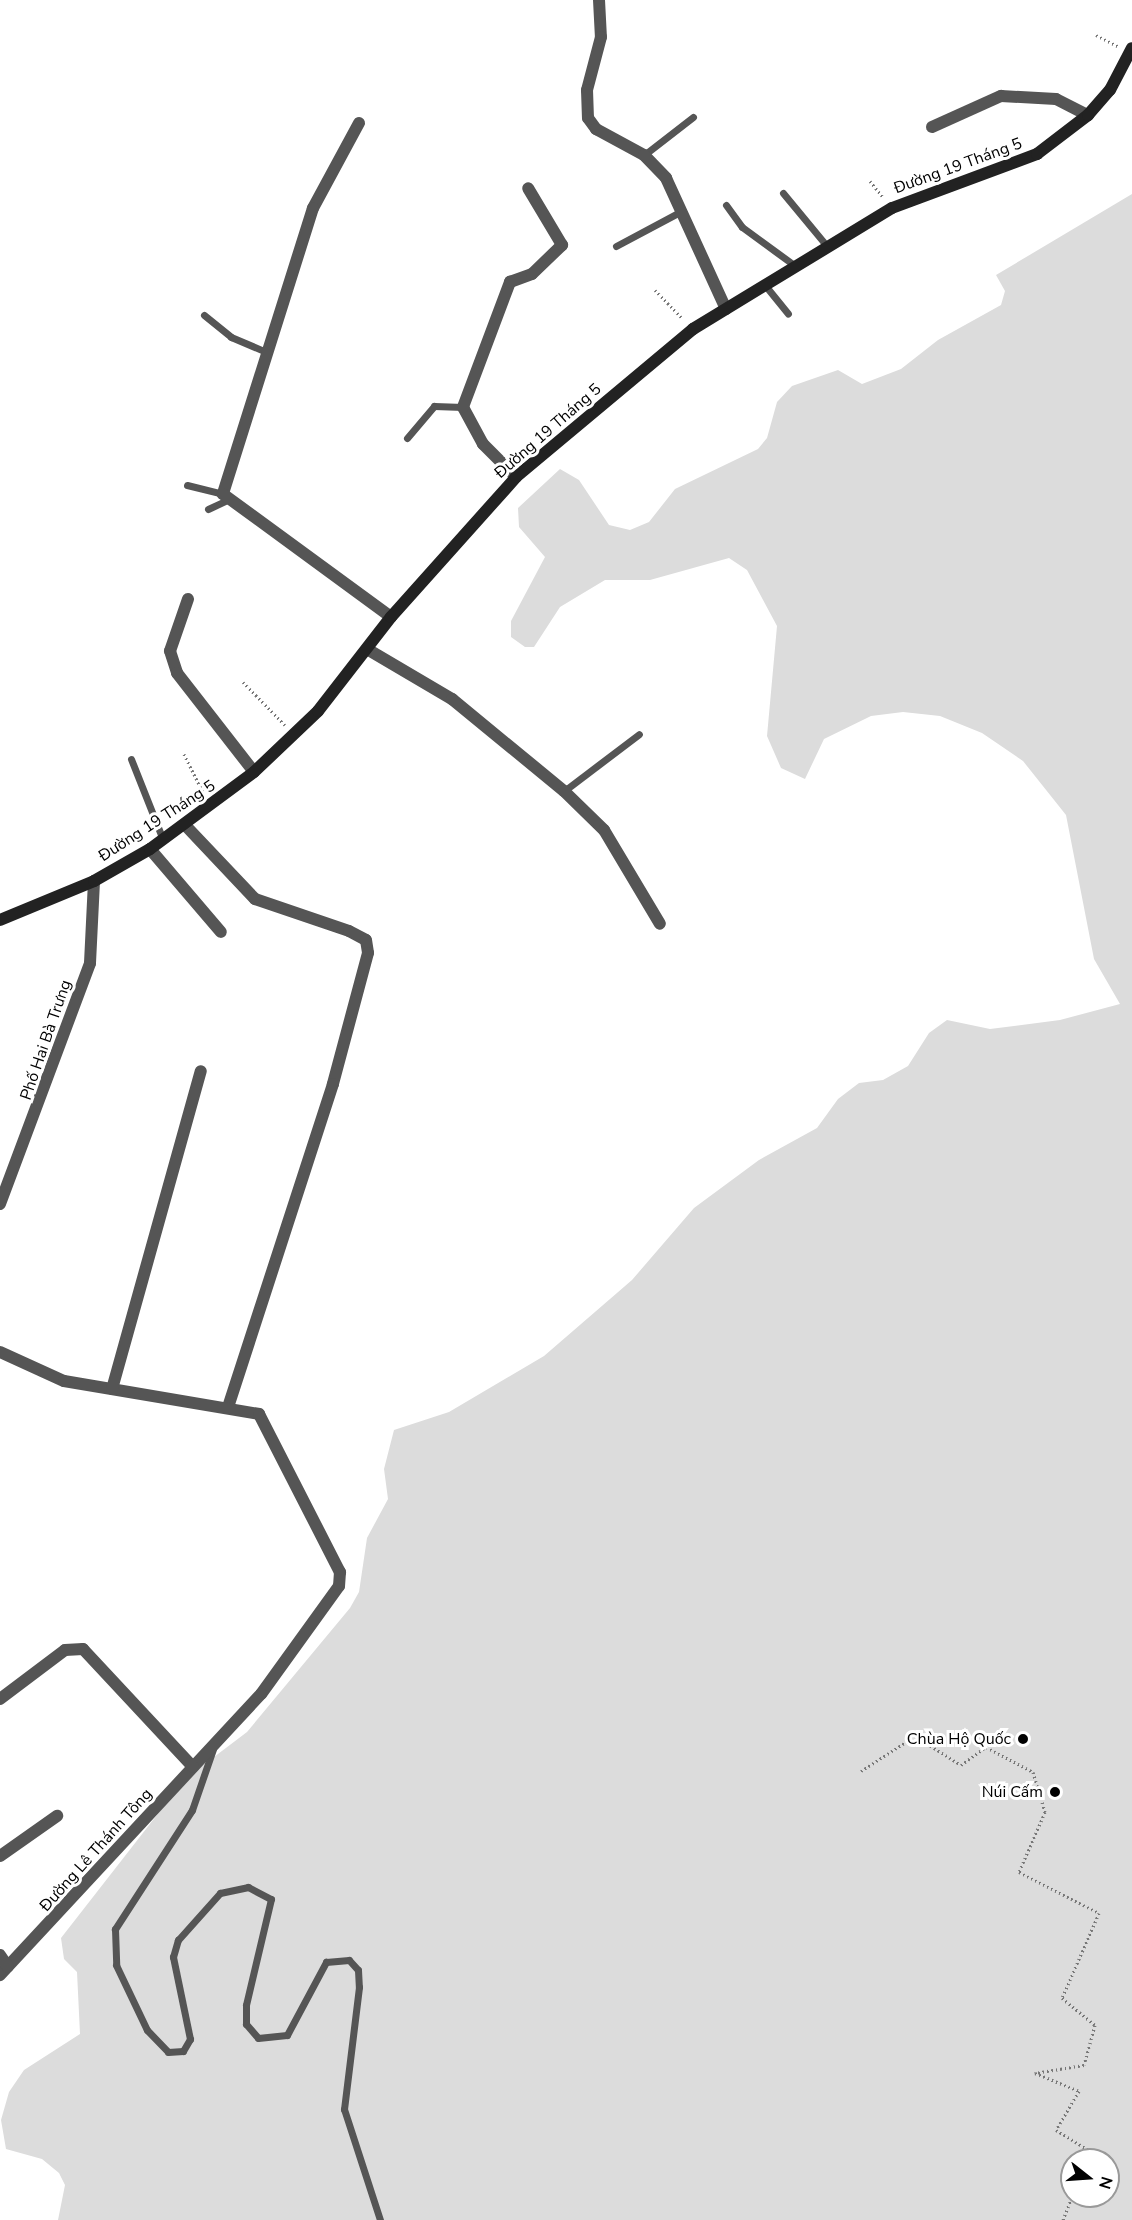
<!DOCTYPE html>
<meta charset="utf-8">
<style>
body{margin:0}
#map{position:relative;width:1132px;height:2220px;overflow:hidden;background:#fff;font-family:"Nunito Sans",sans-serif}
div>[style]{position:absolute}
.green>*{inset:0;background:#dcdcdc}
.path>*{height:3px;margin-top:-1.5px;transform-origin:0;background:repeating-linear-gradient(90deg,#777 0 1.5px,transparent 0 4.5px)}
.lane>*{height:7px;margin:-3.5px;padding:0 3.5px;transform-origin:3.5px;border-radius:3.5px;background:#555}
.street>*{height:12px;margin:-6px;padding:0 6px;transform-origin:6px;border-radius:6px;background:#555}
.secondary>*{height:12px;margin:-6px;padding:0 6px;transform-origin:6px;border-radius:6px;background:#222}
.dots>*{width:16px;height:16px;translate:-50% -50%;box-sizing:border-box;border:3px solid #fff;border-radius:50%}
span{translate:-50% -50%;white-space:nowrap;text-align:center;line-height:1.15;-webkit-text-stroke:6px #fff;paint-order:stroke}
.street-label{font-size:16px;color:#000}
.poi-label{font-size:16px;color:#000}
.right{translate:-100% -50%;text-align:right}
.north{position:absolute;left:1060px;top:2148px;width:60px;height:60px;box-sizing:border-box;background:#fff;border:2px solid #999;border-radius:50%;rotate:107deg;font-size:16px;font-weight:700;line-height:24px;text-align:center;color:#000}
.north::after{content:'';display:block;margin:auto;width:21px;height:27px;background:#000;clip-path:polygon(50% 0,100% 100%,50% 72%,0 100%)}
</style>
<div id="map">
<div class="green">
<i style="clip-path:polygon(evenodd,1132px 194px,1132px 2220px,58px 2220px,65px 2185px,59px 2173px,42px 2159px,6px 2149px,1px 2120px,9px 2092px,24px 2070px,80px 2034px,77px 1972px,64px 1959px,61px 1938px,185px 1779px,247px 1732px,350px 1608px,359px 1592px,367px 1538px,388px 1499px,384px 1469px,394px 1430px,449px 1412px,544px 1356px,632px 1280px,694px 1208px,759px 1160px,817px 1128px,838px 1099px,859px 1083px,883px 1080px,908px 1066px,929px 1033px,947px 1020px,990px 1029px,1060px 1020px,1120px 1004px,1094px 959px,1066px 815px,1023px 761px,982px 733px,940px 716px,903px 712px,871px 716px,824px 739px,805px 779px,781px 768px,767px 736px,777px 626px,747px 570px,729px 558px,650px 580px,605px 580px,560px 607px,534px 647px,525px 647px,511px 637px,511px 621px,545px 557px,519px 527px,518px 508px,560px 469px,579px 480px,609px 525px,630px 530px,649px 522px,675px 489px,758px 449px,767px 438px,777px 402px,792px 386px,838px 370px,862px 384px,901px 369px,938px 340px,1001px 305px,1005px 291px,996px 275px,1132px 194px,1072px 2160px,1108px 2160px,1108px 2196px,1072px 2196px,1072px 2160px)"></i>
</div>
<div class="path">
<i style="left:1096px;top:35px;width:25px;rotate:27deg"></i>
<i style="left:870px;top:181px;width:21px;rotate:51deg"></i>
<i style="left:655px;top:290px;width:40px;rotate:46deg"></i>
<i style="left:243px;top:682px;width:60px;rotate:45.7deg"></i>
<i style="left:184px;top:754px;width:45px;rotate:63.4deg"></i>
<i style="left:861px;top:1771px;width:64px;rotate:-32.9deg"></i>
<i style="left:915px;top:1736px;width:54px;rotate:32.2deg"></i>
<i style="left:961px;top:1765px;width:31px;rotate:-36deg"></i>
<i style="left:986px;top:1747px;width:53px;rotate:28deg"></i>
<i style="left:1033px;top:1772px;width:42px;rotate:73.3deg"></i>
<i style="left:1045px;top:1812px;width:65px;rotate:113.4deg"></i>
<i style="left:1019px;top:1872px;width:90px;rotate:27.1deg"></i>
<i style="left:1099px;top:1913px;width:93px;rotate:113.5deg"></i>
<i style="left:1062px;top:1998px;width:43px;rotate:39.3deg"></i>
<i style="left:1095px;top:2025px;width:41px;rotate:105.4deg"></i>
<i style="left:1084px;top:2065px;width:50px;rotate:170.7deg"></i>
<i style="left:1035px;top:2073px;width:48px;rotate:22.2deg"></i>
<i style="left:1079px;top:2091px;width:45px;rotate:120.5deg"></i>
<i style="left:1056px;top:2130px;width:57px;rotate:31.5deg"></i>
<i style="left:1063px;top:2220px;width:26px;rotate:-69deg"></i>
</div>
<div class="lane">
<i style="left:644px;top:155px;width:62px;rotate:-37.8deg"></i>
<i style="left:783px;top:193px;width:67px;rotate:50.4deg"></i>
<i style="left:726px;top:205px;width:27px;rotate:54deg"></i>
<i style="left:742px;top:227px;width:64px;rotate:36.2deg"></i>
<i style="left:616px;top:246px;width:72px;rotate:-28deg"></i>
<i style="left:764px;top:284px;width:38px;rotate:51deg"></i>
<i style="left:204px;top:315px;width:35px;rotate:39deg"></i>
<i style="left:231px;top:337px;width:38px;rotate:23deg"></i>
<i style="left:407px;top:438px;width:42px;rotate:-49.8deg"></i>
<i style="left:434px;top:406px;width:29px;rotate:2deg"></i>
<i style="left:187px;top:485px;width:37px;rotate:14deg"></i>
<i style="left:208px;top:509px;width:21px;rotate:-25deg"></i>
<i style="left:131px;top:759px;width:87px;rotate:68.4deg"></i>
<i style="left:564px;top:791px;width:94px;rotate:-37.2deg"></i>
<i style="left:213px;top:1749px;width:65px;rotate:109deg"></i>
<i style="left:192px;top:1810px;width:142px;rotate:122.9deg"></i>
<i style="left:115px;top:1929px;width:36px;rotate:88deg"></i>
<i style="left:116px;top:1965px;width:72px;rotate:64.5deg"></i>
<i style="left:147px;top:2030px;width:30px;rotate:46deg"></i>
<i style="left:168px;top:2052px;width:15px;rotate:-4deg"></i>
<i style="left:183px;top:2051px;width:14px;rotate:-60deg"></i>
<i style="left:190px;top:2039px;width:84px;rotate:-101.7deg"></i>
<i style="left:173px;top:1957px;width:18px;rotate:-74deg"></i>
<i style="left:178px;top:1940px;width:63px;rotate:-48.2deg"></i>
<i style="left:220px;top:1893px;width:29px;rotate:-12deg"></i>
<i style="left:248px;top:1887px;width:26px;rotate:28deg"></i>
<i style="left:271px;top:1899px;width:109px;rotate:103.3deg"></i>
<i style="left:246px;top:2005px;width:19px;rotate:90deg"></i>
<i style="left:246px;top:2024px;width:18px;rotate:49deg"></i>
<i style="left:258px;top:2038px;width:29px;rotate:-6deg"></i>
<i style="left:287px;top:2035px;width:83px;rotate:-61.9deg"></i>
<i style="left:326px;top:1962px;width:23px;rotate:-5deg"></i>
<i style="left:349px;top:1960px;width:13px;rotate:48deg"></i>
<i style="left:358px;top:1970px;width:17px;rotate:87deg"></i>
<i style="left:359px;top:1987px;width:123px;rotate:97deg"></i>
<i style="left:344px;top:2109px;width:117px;rotate:72deg"></i>
</div>
<div class="street">
<i style="left:599px;top:0;width:37px;rotate:87deg"></i>
<i style="left:601px;top:37px;width:55px;rotate:104.8deg"></i>
<i style="left:587px;top:90px;width:28px;rotate:88deg"></i>
<i style="left:588px;top:118px;width:14px;rotate:54deg"></i>
<i style="left:596px;top:129px;width:55px;rotate:28.4deg"></i>
<i style="left:644px;top:155px;width:32px;rotate:46deg"></i>
<i style="left:666px;top:178px;width:144px;rotate:65.4deg"></i>
<i style="left:359px;top:123px;width:97px;rotate:118.4deg"></i>
<i style="left:313px;top:208px;width:300px;rotate:107.5deg"></i>
<i style="left:223px;top:494px;width:208px;rotate:36.2deg"></i>
<i style="left:932px;top:127px;width:76px;rotate:-24.2deg"></i>
<i style="left:1001px;top:96px;width:55px;rotate:3.1deg"></i>
<i style="left:1056px;top:99px;width:36px;rotate:27deg"></i>
<i style="left:516px;top:477px;width:47px;rotate:-135deg"></i>
<i style="left:483px;top:444px;width:42px;rotate:-118.4deg"></i>
<i style="left:463px;top:407px;width:134px;rotate:-69.4deg"></i>
<i style="left:510px;top:282px;width:23px;rotate:-20deg"></i>
<i style="left:532px;top:274px;width:42px;rotate:-44deg"></i>
<i style="left:562px;top:245px;width:66px;rotate:-120.8deg"></i>
<i style="left:188px;top:599px;width:55px;rotate:109.1deg"></i>
<i style="left:170px;top:651px;width:23px;rotate:72deg"></i>
<i style="left:177px;top:673px;width:125px;rotate:52.1deg"></i>
<i style="left:367px;top:649px;width:99px;rotate:30.5deg"></i>
<i style="left:452px;top:699px;width:145px;rotate:39.4deg"></i>
<i style="left:564px;top:791px;width:56px;rotate:44.3deg"></i>
<i style="left:604px;top:830px;width:109px;rotate:59.2deg"></i>
<i style="left:185px;top:825px;width:102px;rotate:46.6deg"></i>
<i style="left:255px;top:899px;width:99px;rotate:18.8deg"></i>
<i style="left:349px;top:931px;width:19px;rotate:28deg"></i>
<i style="left:366px;top:940px;width:13px;rotate:81deg"></i>
<i style="left:368px;top:953px;width:136px;rotate:105deg"></i>
<i style="left:333px;top:1084px;width:340px;rotate:108deg"></i>
<i style="left:150px;top:849px;width:109px;rotate:49.5deg"></i>
<i style="left:0;top:1204px;width:257px;rotate:-69.5deg"></i>
<i style="left:90px;top:963px;width:82px;rotate:-87.2deg"></i>
<i style="left:0;top:1352px;width:70px;rotate:24.4deg"></i>
<i style="left:64px;top:1381px;width:198px;rotate:9.6deg"></i>
<i style="left:259px;top:1414px;width:178px;rotate:62.9deg"></i>
<i style="left:340px;top:1572px;width:14px;rotate:94deg"></i>
<i style="left:339px;top:1586px;width:133px;rotate:125.8deg"></i>
<i style="left:261px;top:1694px;width:384px;rotate:132.9deg"></i>
<i style="left:112px;top:1389px;width:330px;rotate:-74.4deg"></i>
<i style="left:0;top:1699px;width:81px;rotate:-37deg"></i>
<i style="left:65px;top:1650px;width:18px;rotate:-3deg"></i>
<i style="left:83px;top:1649px;width:161px;rotate:47deg"></i>
<i style="left:0;top:1856px;width:70px;rotate:-35.1deg"></i>
<i style="left:0;top:1955px;width:14px;rotate:56deg"></i>
</div>
<div class="secondary">
<i style="left:0;top:920px;width:102px;rotate:-22.5deg"></i>
<i style="left:94px;top:881px;width:64px;rotate:-29.7deg"></i>
<i style="left:150px;top:849px;width:129px;rotate:-36.5deg"></i>
<i style="left:254px;top:772px;width:88px;rotate:-43.6deg"></i>
<i style="left:318px;top:711px;width:119px;rotate:-52.2deg"></i>
<i style="left:391px;top:617px;width:188px;rotate:-48.2deg"></i>
<i style="left:516px;top:477px;width:231px;rotate:-39.9deg"></i>
<i style="left:693px;top:329px;width:233px;rotate:-31.3deg"></i>
<i style="left:892px;top:208px;width:155px;rotate:-20.4deg"></i>
<i style="left:1037px;top:154px;width:64px;rotate:-37.4deg"></i>
<i style="left:1088px;top:115px;width:33px;rotate:-49deg"></i>
<i style="left:1110px;top:90px;width:47px;rotate:-62.4deg"></i>
</div>
<div class="dots">
<i style="left:1023px;top:1739px;background:#000"></i>
<i style="left:1055px;top:1792px;background:#000"></i>
</div>
<div class="street-label">
<span style="left:958px;top:166px;rotate:-20deg">Đường 19 Tháng 5</span>
<span style="left:548px;top:431px;rotate:-41deg">Đường 19 Tháng 5</span>
<span style="left:157px;top:821px;rotate:-33deg">Đường 19 Tháng 5</span>
<span style="left:46px;top:1040px;rotate:-71deg">Phố Hai Bà Trưng</span>
<span style="left:96px;top:1850px;rotate:-48deg">Đường Lê Thánh Tông</span>
</div>
<div class="poi-label">
<span class="right" style="left:1011px;top:1739px">Chùa Hộ Quốc</span>
<span class="right" style="left:1043px;top:1792px">Núi Cấm</span>
</div>
<div class="north">N</div>
</div>
